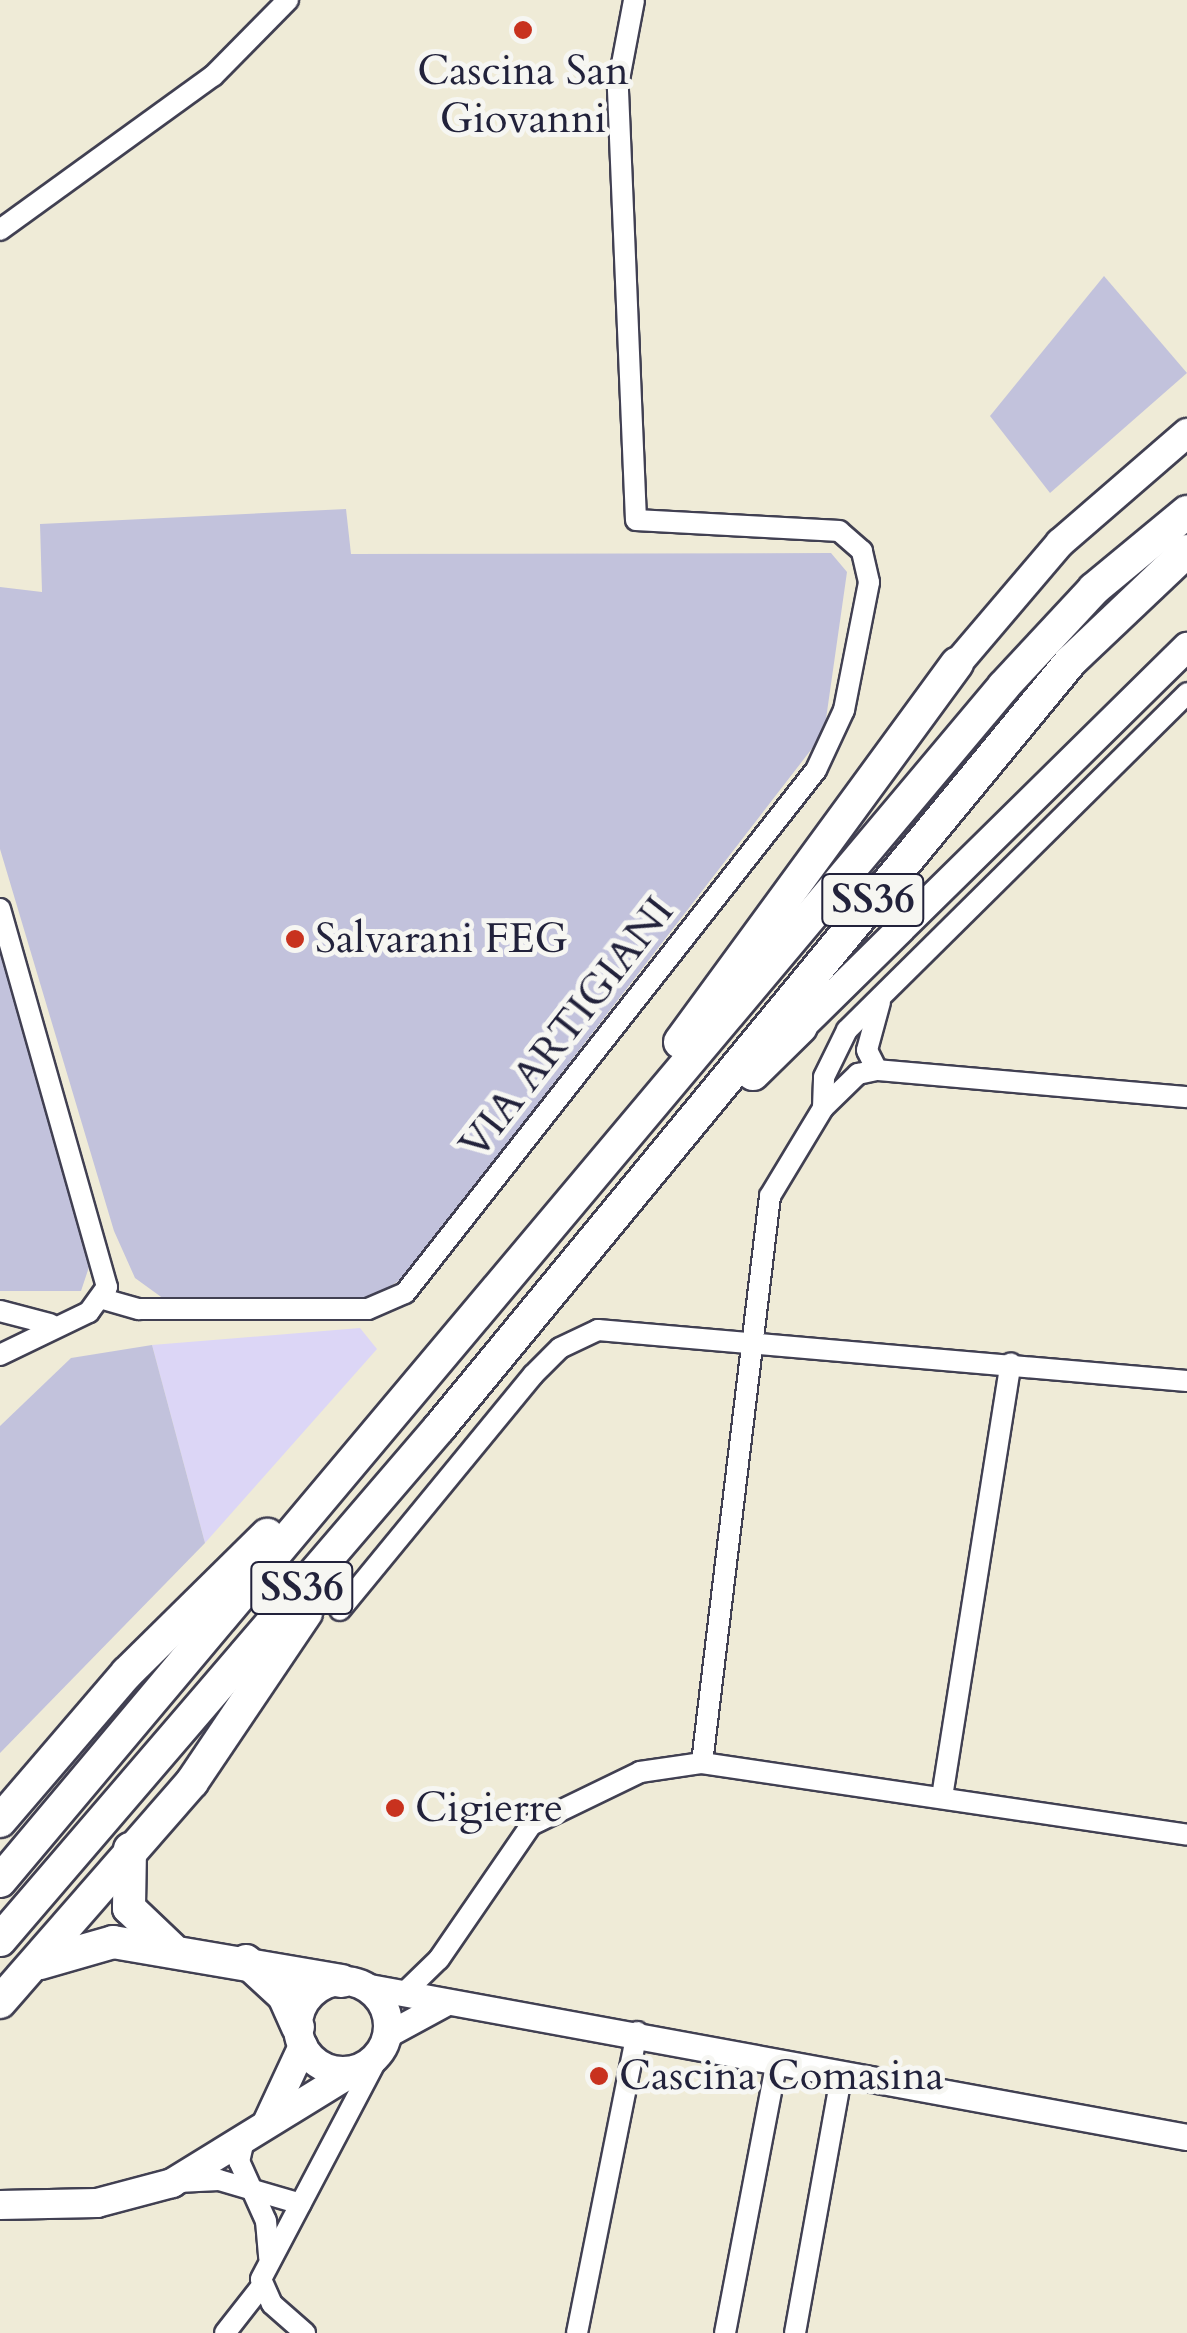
<!DOCTYPE html>
<html>
<head>
<meta charset="utf-8">
<style>
  body { margin:0 }
  #map { position:relative; width:1187px; height:2333px; overflow:hidden; background:#efebd7; font-family:Cardo,serif }
  div>[style] { position:absolute }
  .built>* { inset:0; background:#dcd6f6 }
  .industrial>* { inset:0; background:#c2c2dc }
  .roads { filter:drop-shadow(2px 0 #414052) drop-shadow(-2px 0 #414052) drop-shadow(0 2px #414052) drop-shadow(0 -2px #414052) }
  .minor>* { height:20px; margin:-10px; padding:0 10px; transform-origin:10px; border-radius:10px; background:#fff }
  .tertiary>* { height:25px; margin:-12.5px; padding:0 12.5px; transform-origin:12.5px; border-radius:12.5px; background:#fff }
  .secondary>* { height:28px; margin:-14px; padding:0 14px; transform-origin:14px; border-radius:14px; background:#fff }
  .secondary>.ring { margin:-14px; padding:0; box-sizing:content-box; background:none; border:28px solid #fff; border-radius:50% }
  .trunk>* { height:32px; margin:-16px; padding:0 16px; transform-origin:16px; border-radius:16px; background:#fff }
  .dots>* { width:28px; height:28px; translate:-50% -50%; box-sizing:border-box; border:5px solid #f6f6f2; border-radius:50% }
  span { translate:-50% -50%; white-space:nowrap; text-align:center; line-height:1.15; -webkit-text-stroke:10px #f6f6f2; paint-order:stroke }
  .shield-label span { padding:2px 8px; background:#f6f6f2; border:2px solid; border-radius:8px; -webkit-text-stroke-width:0 }
  .shield-label { font-size:40px; color:#22223b; font-weight:700 }
  .poi-label { font-size:42px; color:#22223b }
  .left { translate:0 -50%; text-align:left }
  .street-label { font-size:42px; color:#22223b }
</style>
</head>
<body>
<div id="map">
  <div class="built">
    <i style="clip-path:polygon(360px 1328px,377px 1349px,205px 1543px,152px 1345px)"></i>
  </div>
  <div class="industrial">
    <i style="clip-path:polygon(1104px 276px,1187px 373px,1050px 493px,990px 416px)"></i>
    <i style="clip-path:polygon(346px 509px,351px 554px,831px 553px,847px 572px,824px 733px,404px 1277px,369px 1301px,175px 1307px,135px 1278px,114px 1231px,0 849px,0 587px,42px 592px,40px 524px)"></i>
    <i style="clip-path:polygon(0 940px,90px 1264px,81px 1291px,0 1291px)"></i>
    <i style="clip-path:polygon(152px 1345px,205px 1543px,0 1753px,0 1426px,71px 1358px)"></i>
  </div>
  <div class="roads">
    <div class="minor">
      <i style="left:0;top:230px;width:263px;rotate:-35.9deg"></i>
      <i style="left:213px;top:76px;width:107px;rotate:-45.4deg"></i>
      <i style="left:0;top:909px;width:393px;rotate:74.2deg"></i>
      <i style="left:107px;top:1287px;width:31px;rotate:126deg"></i>
      <i style="left:89px;top:1312px;width:99px;rotate:154.2deg"></i>
      <i style="left:877px;top:1070px;width:22px;rotate:-117deg"></i>
      <i style="left:867px;top:1050px;width:50px;rotate:-74.8deg"></i>
      <i style="left:823px;top:1108px;width:31px;rotate:-88deg"></i>
      <i style="left:824px;top:1077px;width:52px;rotate:-63.9deg"></i>
      <i style="left:847px;top:1030px;width:479px;rotate:-44.7deg"></i>
      <i style="left:103px;top:1299px;width:37px;rotate:16deg"></i>
      <i style="left:139px;top:1309px;width:229px"></i>
      <i style="left:368px;top:1309px;width:40px;rotate:-23.4deg"></i>
      <i style="left:405px;top:1293px;width:665px;rotate:-51.84deg"></i>
      <i style="left:816px;top:770px;width:66px;rotate:-65deg"></i>
      <i style="left:844px;top:710px;width:130px;rotate:-78.9deg"></i>
      <i style="left:869px;top:582px;width:32px;rotate:-103deg"></i>
      <i style="left:862px;top:551px;width:30px;rotate:-139deg"></i>
      <i style="left:839px;top:531px;width:203px;rotate:-176.9deg"></i>
      <i style="left:636px;top:520px;width:435px;rotate:-92.4deg"></i>
      <i style="left:618px;top:85px;width:86px;rotate:-79.3deg"></i>
      <i style="left:0;top:1311px;width:52px;rotate:14.6deg"></i>
      <i style="left:340px;top:1610px;width:304px;rotate:-50.6deg"></i>
      <i style="left:533px;top:1375px;width:38px;rotate:-45deg"></i>
      <i style="left:560px;top:1348px;width:42px;rotate:-25.3deg"></i>
      <i style="left:598px;top:1330px;width:591px;rotate:4.95deg"></i>
      <i style="left:702px;top:1763px;width:571px;rotate:-83.16deg"></i>
      <i style="left:770px;top:1196px;width:103px;rotate:-58.9deg"></i>
      <i style="left:823px;top:1108px;width:49px;rotate:-44.2deg"></i>
      <i style="left:858px;top:1074px;width:19px;rotate:-12deg"></i>
      <i style="left:877px;top:1070px;width:311px;rotate:5deg"></i>
      <i style="left:942px;top:1797px;width:439px;rotate:-81deg"></i>
      <i style="left:403px;top:1994px;width:50px;rotate:-44.2deg"></i>
      <i style="left:439px;top:1959px;width:163px;rotate:-55.5deg"></i>
      <i style="left:531px;top:1825px;width:121px;rotate:-25.9deg"></i>
      <i style="left:640px;top:1772px;width:63px;rotate:-8.3deg"></i>
      <i style="left:702px;top:1763px;width:490px;rotate:8.4deg"></i>
      <i style="left:244px;top:2140px;width:22px;rotate:103deg"></i>
      <i style="left:239px;top:2161px;width:66px;rotate:65.8deg"></i>
      <i style="left:266px;top:2221px;width:37px;rotate:85deg"></i>
      <i style="left:178px;top:2182px;width:41px;rotate:-2.8deg"></i>
      <i style="left:219px;top:2180px;width:85px;rotate:16.3deg"></i>
      <i style="left:225px;top:2333px;width:58px;rotate:-52deg"></i>
      <i style="left:305px;top:2333px;width:44px;rotate:-138.7deg"></i>
      <i style="left:272px;top:2304px;width:27px;rotate:-114deg"></i>
      <i style="left:261px;top:2279px;width:253px;rotate:-62.2deg"></i>
      <i style="left:577px;top:2333px;width:307px;rotate:-78.7deg"></i>
      <i style="left:725px;top:2333px;width:277px;rotate:-79.2deg"></i>
      <i style="left:795px;top:2333px;width:264px;rotate:-79.8deg"></i>
    </div>
    <div class="tertiary">
      <i style="left:364px;top:1986px;width:837px;rotate:10.4deg"></i>
      <i style="left:388px;top:2034px;width:65px;rotate:-28.5deg"></i>
    </div>
    <div class="secondary">
      <i style="left:957px;top:664px;width:159px;rotate:-49.6deg"></i>
      <i style="left:1060px;top:543px;width:168px;rotate:-40.9deg"></i>
      <i style="left:801px;top:1027px;width:542px;rotate:-44.55deg"></i>
      <i class="ring" style="left:298px;top:1981px;width:62px;height:62px"></i>
      <i style="left:268px;top:2121px;width:83px;rotate:-65deg"></i>
      <i style="left:0;top:2205px;width:97px;rotate:-1.2deg"></i>
      <i style="left:97px;top:2203px;width:78px;rotate:-14.9deg"></i>
      <i style="left:172px;top:2183px;width:214px;rotate:-31.6deg"></i>
    </div>
    <div class="trunk">
      <i style="left:680px;top:1042px;width:469px;rotate:-53.8deg"></i>
      <i style="left:753px;top:1074px;width:67px;rotate:-44.4deg"></i>
      <i style="left:0;top:1821px;width:195px;rotate:-49.4deg"></i>
      <i style="left:127px;top:1673px;width:197px;rotate:-44.6deg"></i>
      <i style="left:130px;top:1849px;width:59px;rotate:91deg"></i>
      <i style="left:129px;top:1908px;width:58px;rotate:43.6deg"></i>
      <i style="left:0;top:1881px;width:1561px;rotate:-49.96deg"></i>
      <i style="left:1004px;top:686px;width:132px;rotate:-47.1deg"></i>
      <i style="left:1094px;top:589px;width:121px;rotate:-39.6deg"></i>
      <i style="left:0;top:1940px;width:676px;rotate:-49.38deg"></i>
      <i style="left:440px;top:1427px;width:992px;rotate:-50.52deg"></i>
      <i style="left:1071px;top:661px;width:160px;rotate:-43.5deg"></i>
      <i style="left:246px;top:1961px;width:52px;rotate:42.6deg"></i>
      <i style="left:284px;top:1996px;width:34px;rotate:66deg"></i>
      <i style="left:40px;top:1963px;width:76px;rotate:-16deg"></i>
      <i style="left:113px;top:1942px;width:232px;rotate:9.7deg"></i>
      <i style="left:0;top:2002px;width:292px;rotate:-48.9deg"></i>
      <i style="left:192px;top:1782px;width:204px;rotate:-56deg"></i>
    </div>
  </div>
  <div class="dots">
    <i style="left:523px;top:30px;background:#c8321e"></i>
    <i style="left:295px;top:939px;background:#c8321e"></i>
    <i style="left:395px;top:1808px;background:#c8321e"></i>
    <i style="left:599px;top:2076px;background:#c8321e"></i>
  </div>
  <div class="shield-label">
    <span style="left:873px;top:900px">SS36</span>
    <span style="left:302px;top:1588px">SS36</span>
  </div>
  <div class="poi-label">
    <span style="left:523px;top:95px">Cascina San<br>Giovanni</span>
    <span class="left" style="left:315px;top:939px">Salvarani FEG</span>
    <span class="left" style="left:415px;top:1808px">Cigierre</span>
    <span class="left" style="left:619px;top:2076px">Cascina Comasina</span>
  </div>
  <div class="street-label">
    <span style="left:567px;top:1028px;rotate:-52deg">VIA ARTIGIANI</span>
  </div>
</div>
</body>
</html>
